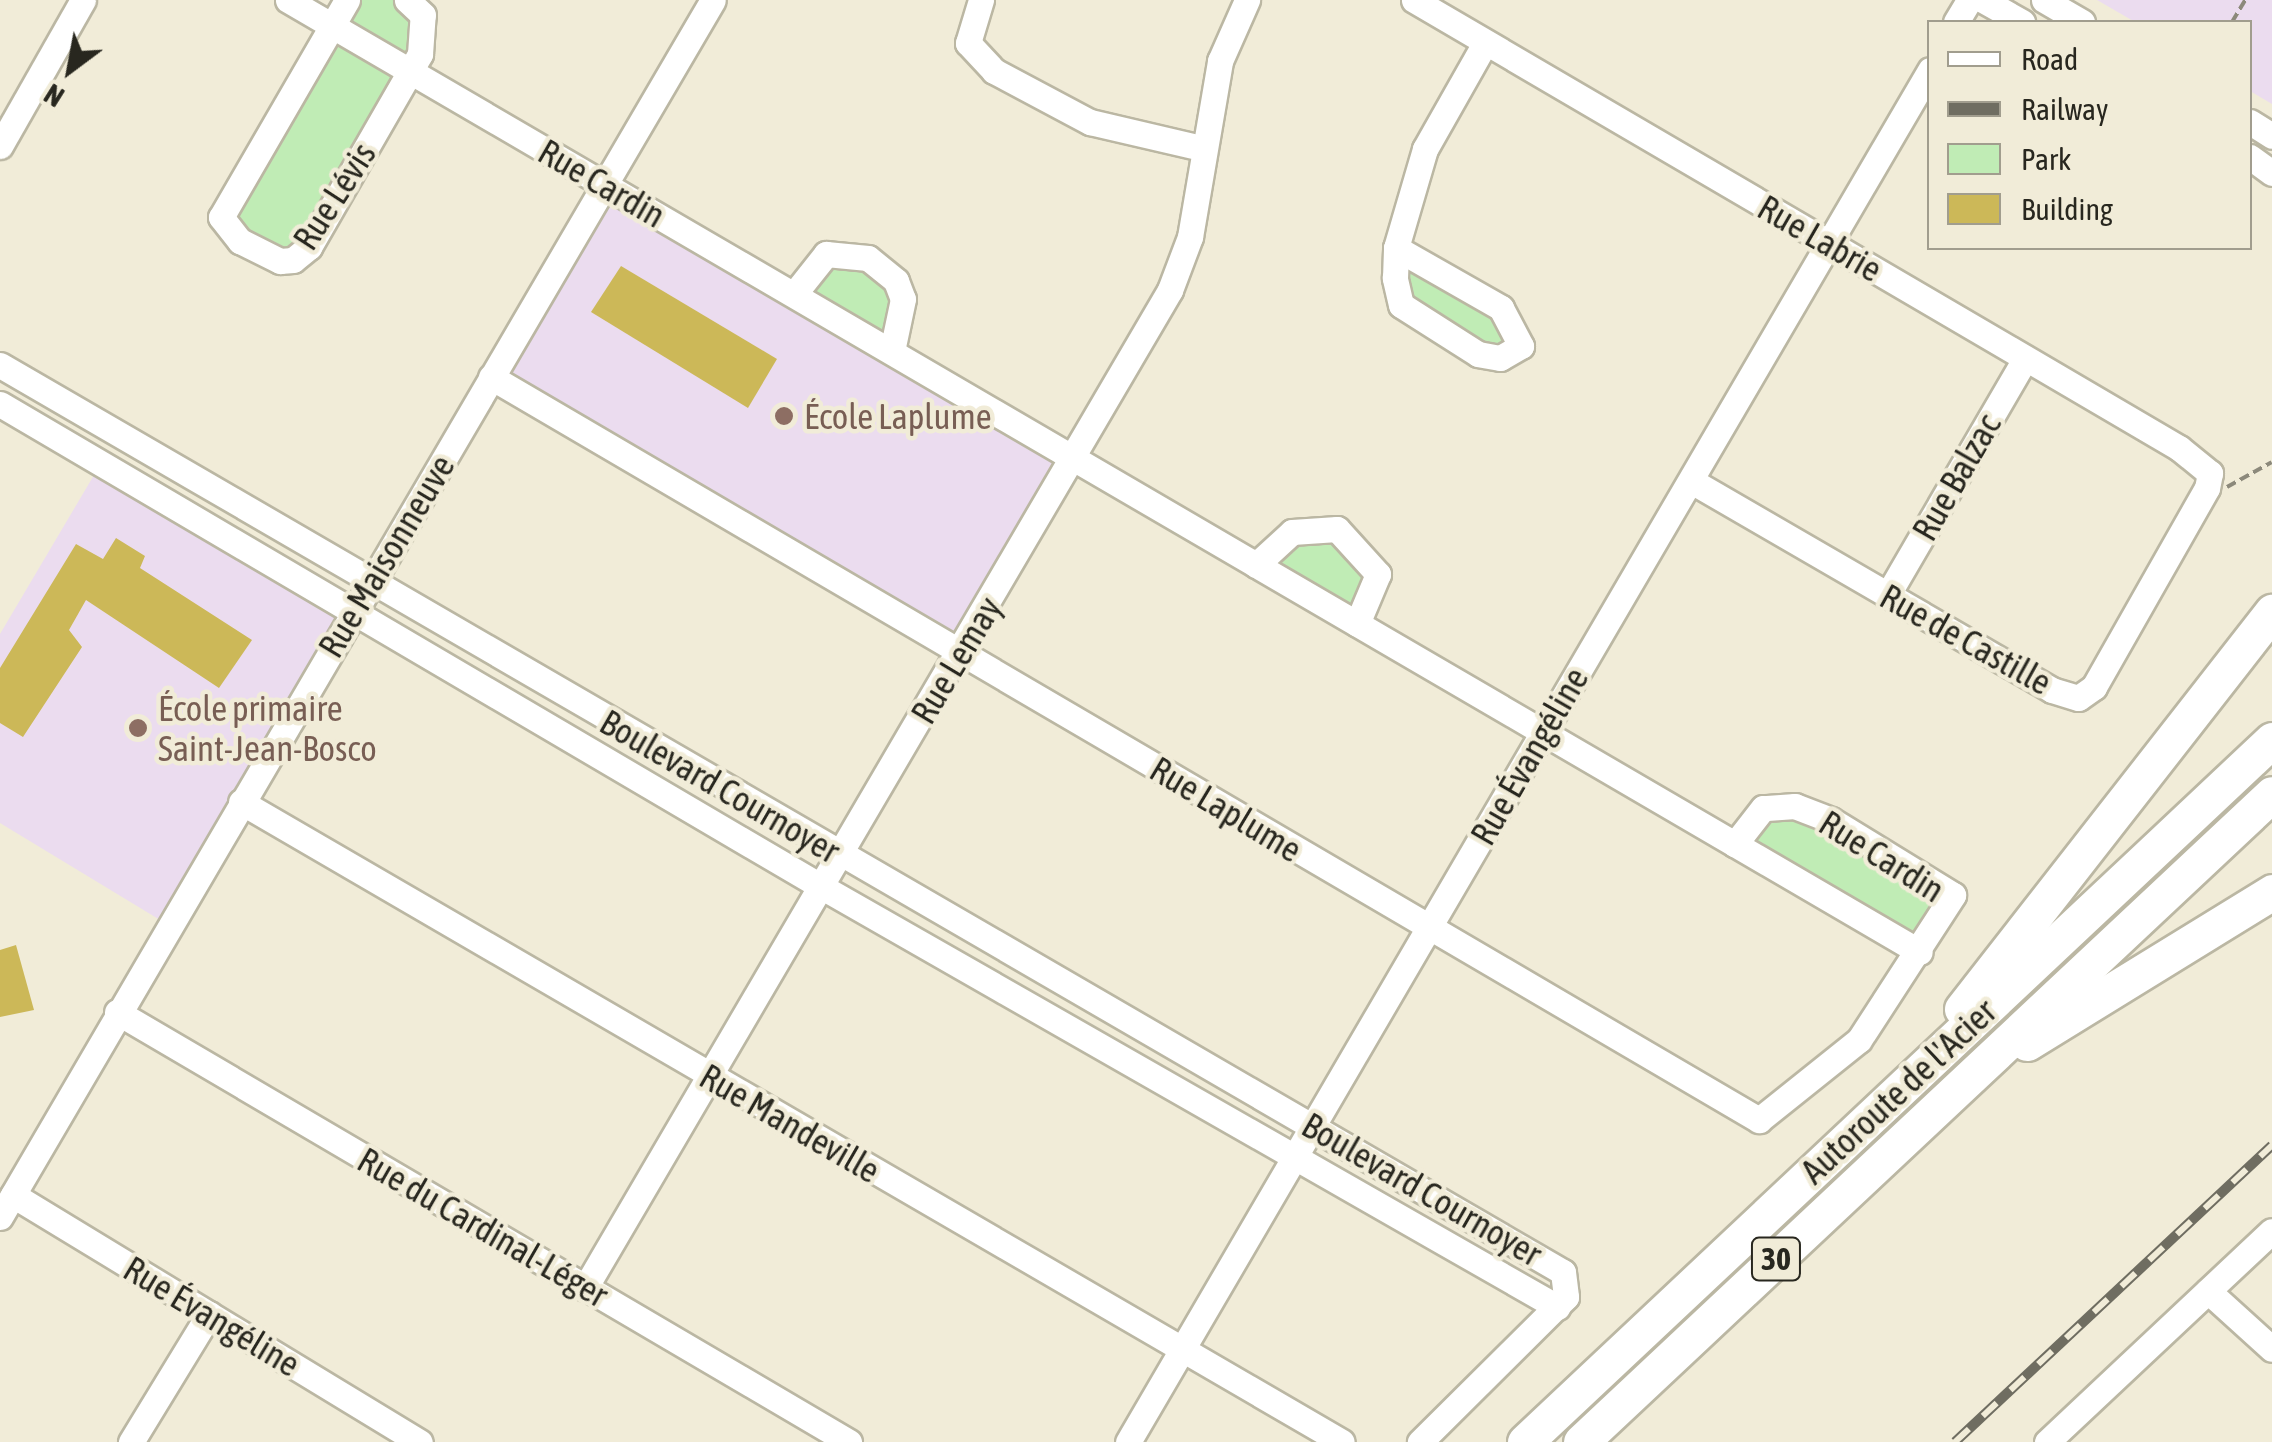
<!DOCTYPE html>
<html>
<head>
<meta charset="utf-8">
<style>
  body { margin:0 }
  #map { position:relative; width:2272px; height:1442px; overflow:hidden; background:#f1ecd8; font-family:"Asap Condensed",sans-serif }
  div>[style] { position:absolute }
  .education>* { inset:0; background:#ebdcef }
  .green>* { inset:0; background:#c0ecb5 }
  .building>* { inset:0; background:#ccb858 }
  .path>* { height:4px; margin-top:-2px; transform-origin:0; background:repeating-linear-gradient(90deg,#8c897b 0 10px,transparent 0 15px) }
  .roads { filter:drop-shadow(2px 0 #bbb7a3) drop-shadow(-2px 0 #bbb7a3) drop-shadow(0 2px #bbb7a3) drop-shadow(0 -2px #bbb7a3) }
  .minor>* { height:25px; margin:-12.5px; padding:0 12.5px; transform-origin:12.5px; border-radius:12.5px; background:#fff }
  .highway>* { height:35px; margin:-17.5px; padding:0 17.5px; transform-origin:17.5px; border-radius:17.5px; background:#fff }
  .rail>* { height:10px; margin-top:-5px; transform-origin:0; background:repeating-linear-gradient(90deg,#f1ecd8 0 19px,#6f6d61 0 38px); box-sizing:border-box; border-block:2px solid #6f6d61 }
  .dots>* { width:28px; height:28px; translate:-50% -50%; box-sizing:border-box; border:5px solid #f1ecd8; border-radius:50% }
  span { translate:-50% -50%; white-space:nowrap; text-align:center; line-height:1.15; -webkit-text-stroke:9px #f1ecd8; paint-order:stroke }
  .shield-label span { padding:2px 8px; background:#f1ecd8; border:2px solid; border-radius:8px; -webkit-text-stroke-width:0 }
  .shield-label { font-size:32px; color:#28271f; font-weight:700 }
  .street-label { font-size:35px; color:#28271f }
  .education-label { font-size:35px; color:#785e54 }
  .left { translate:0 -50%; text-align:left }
  .legend { position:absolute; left:1927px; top:20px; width:325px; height:230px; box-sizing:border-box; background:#f1ecd8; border:2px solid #a19d8e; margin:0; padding:12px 18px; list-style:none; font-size:30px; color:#28271f }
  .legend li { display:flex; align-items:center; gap:20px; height:50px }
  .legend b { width:50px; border:2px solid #a19d8e }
  .north { position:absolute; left:20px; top:20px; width:100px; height:100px; -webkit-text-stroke:8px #f1ecd8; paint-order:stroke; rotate:212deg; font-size:28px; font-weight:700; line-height:40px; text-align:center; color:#28271f }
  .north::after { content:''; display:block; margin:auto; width:35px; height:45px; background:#28271f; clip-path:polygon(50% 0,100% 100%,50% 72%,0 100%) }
</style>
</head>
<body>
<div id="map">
  <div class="education">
    <i style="clip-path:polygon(2097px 0,2272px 0,2272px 104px,2250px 91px,2250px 22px,2135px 22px)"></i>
    <i style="clip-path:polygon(607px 187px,1068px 458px,959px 645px,498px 375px)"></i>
    <i style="clip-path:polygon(97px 470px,342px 613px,165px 923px,0 823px,0 634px)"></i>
  </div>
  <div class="green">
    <i style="clip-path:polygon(347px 0,406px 0,420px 15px,411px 71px,298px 241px,281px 255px,224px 222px)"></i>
    <i style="clip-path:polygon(1399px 253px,1500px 310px,1518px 336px,1490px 356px,1403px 304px)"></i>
    <i style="clip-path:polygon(827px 256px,895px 282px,894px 346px,800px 291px)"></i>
    <i style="clip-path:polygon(1307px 528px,1369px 560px,1357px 616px,1261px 557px)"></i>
    <i style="clip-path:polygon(1775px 805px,1949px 891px,1919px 951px,1737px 843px)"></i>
  </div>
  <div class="building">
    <i style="clip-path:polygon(621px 266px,777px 359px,748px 408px,591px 312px)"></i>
    <i style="clip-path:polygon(116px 538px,145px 556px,140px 568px,252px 640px,219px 688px,86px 600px,69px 630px,82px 647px,23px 737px,0 723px,0 668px,76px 544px,103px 559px)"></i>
    <i style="clip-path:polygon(16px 945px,34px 1010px,0 1017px,0 950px)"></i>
  </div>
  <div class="path">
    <i style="left:2232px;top:22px;width:26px;rotate:-59deg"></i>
    <i style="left:2227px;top:487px;width:51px;rotate:-29.1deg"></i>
  </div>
  <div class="roads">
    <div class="minor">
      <i style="left:288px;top:0;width:1889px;rotate:30.26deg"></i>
      <i style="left:347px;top:0;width:251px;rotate:120.1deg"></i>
      <i style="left:221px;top:217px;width:31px;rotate:52deg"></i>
      <i style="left:240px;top:241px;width:45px;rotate:26.6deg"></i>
      <i style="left:280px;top:261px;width:13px;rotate:-4deg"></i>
      <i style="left:293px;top:260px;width:21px;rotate:-39deg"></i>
      <i style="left:309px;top:247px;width:223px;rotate:-60.1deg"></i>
      <i style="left:420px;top:54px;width:39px;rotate:-86deg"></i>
      <i style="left:423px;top:15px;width:22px;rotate:-137deg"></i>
      <i style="left:981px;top:0;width:45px;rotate:106.8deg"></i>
      <i style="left:968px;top:43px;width:38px;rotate:47deg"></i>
      <i style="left:994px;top:71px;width:109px;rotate:28deg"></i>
      <i style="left:1090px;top:122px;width:115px;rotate:13.1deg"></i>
      <i style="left:1414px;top:0;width:887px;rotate:30.35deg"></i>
      <i style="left:2179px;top:448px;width:40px;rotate:39deg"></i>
      <i style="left:2210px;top:473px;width:15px;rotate:101deg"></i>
      <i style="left:2207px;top:488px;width:229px;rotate:119.6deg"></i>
      <i style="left:2094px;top:687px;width:19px;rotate:145deg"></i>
      <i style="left:2078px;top:698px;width:27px;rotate:-163deg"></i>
      <i style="left:2052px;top:690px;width:417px;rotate:-149.9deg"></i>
      <i style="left:1983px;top:0;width:45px;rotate:29.4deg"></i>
      <i style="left:2044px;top:0;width:44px;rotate:30.1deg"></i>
      <i style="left:1956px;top:22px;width:26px;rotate:-59deg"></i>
      <i style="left:2250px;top:122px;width:26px;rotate:32deg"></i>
      <i style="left:0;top:146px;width:168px;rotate:-60.4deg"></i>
      <i style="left:2250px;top:157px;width:27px;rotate:36deg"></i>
      <i style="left:1396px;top:248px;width:121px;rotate:29.7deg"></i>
      <i style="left:1501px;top:308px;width:43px;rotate:62.2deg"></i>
      <i style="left:1521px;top:346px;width:24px;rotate:150deg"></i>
      <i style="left:1500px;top:358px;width:22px;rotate:-170deg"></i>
      <i style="left:1478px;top:354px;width:91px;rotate:-147.5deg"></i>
      <i style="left:1401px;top:305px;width:28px;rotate:-103deg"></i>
      <i style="left:1395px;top:278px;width:30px;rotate:-88deg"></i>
      <i style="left:1396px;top:248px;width:103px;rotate:-73.7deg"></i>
      <i style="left:1425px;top:149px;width:122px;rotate:-60.5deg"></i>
      <i style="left:795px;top:293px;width:50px;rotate:-51.5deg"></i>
      <i style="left:826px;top:254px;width:42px;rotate:5.4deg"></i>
      <i style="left:868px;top:258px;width:36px;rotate:39deg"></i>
      <i style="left:896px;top:281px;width:19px;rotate:69deg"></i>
      <i style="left:903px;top:299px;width:53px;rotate:101.9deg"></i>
      <i style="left:0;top:365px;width:1807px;rotate:30.13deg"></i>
      <i style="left:1563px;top:1272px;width:25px;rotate:83deg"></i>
      <i style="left:1566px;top:1297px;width:206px;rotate:135.2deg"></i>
      <i style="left:491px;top:377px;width:1470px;rotate:30.37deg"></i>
      <i style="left:1759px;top:1120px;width:128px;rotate:-38.7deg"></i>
      <i style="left:1859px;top:1040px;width:173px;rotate:-57deg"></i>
      <i style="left:1953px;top:895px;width:143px;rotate:-148.4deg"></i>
      <i style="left:1831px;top:820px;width:39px;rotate:-159deg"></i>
      <i style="left:1795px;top:806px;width:32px;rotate:176deg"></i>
      <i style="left:1763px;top:808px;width:46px;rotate:127.9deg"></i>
      <i style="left:0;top:404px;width:953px;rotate:30.44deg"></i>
      <i style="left:822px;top:887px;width:847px;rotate:29.74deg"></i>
      <i style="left:1256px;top:565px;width:49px;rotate:-42.5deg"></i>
      <i style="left:1292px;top:532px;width:45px;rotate:-3.8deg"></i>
      <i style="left:1337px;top:529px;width:61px;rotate:47.7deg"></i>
      <i style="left:1378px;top:574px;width:54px;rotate:112.8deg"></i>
      <i style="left:1887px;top:596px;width:274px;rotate:-59.8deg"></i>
      <i style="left:241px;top:802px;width:1273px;rotate:30.17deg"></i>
      <i style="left:117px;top:1012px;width:849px;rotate:30.43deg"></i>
      <i style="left:13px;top:1195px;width:476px;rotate:31.3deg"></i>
      <i style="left:0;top:1217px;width:1410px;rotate:-59.64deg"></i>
      <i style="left:585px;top:1288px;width:1157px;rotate:-59.62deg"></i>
      <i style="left:1170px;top:290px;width:57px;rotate:-69.3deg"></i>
      <i style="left:1190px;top:237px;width:179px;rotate:-80.3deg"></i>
      <i style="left:1220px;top:61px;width:67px;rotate:-66.1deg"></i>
      <i style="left:2208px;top:1291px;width:86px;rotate:42.2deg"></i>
      <i style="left:131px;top:1442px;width:150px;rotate:-58.6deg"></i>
      <i style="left:1128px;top:1442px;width:1589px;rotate:-59.69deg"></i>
      <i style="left:2047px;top:1442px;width:308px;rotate:-43.2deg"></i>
    </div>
    <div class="highway">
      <i style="left:1962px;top:1009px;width:504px;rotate:-52.02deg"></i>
      <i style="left:2027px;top:1043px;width:288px;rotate:-31.6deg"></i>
      <i style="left:1525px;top:1442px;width:1025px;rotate:-43.22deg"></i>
      <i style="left:1581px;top:1442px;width:947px;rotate:-43.16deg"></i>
    </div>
  </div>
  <div class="rail">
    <i style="left:1955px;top:1442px;width:434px;rotate:-43.1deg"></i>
  </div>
  <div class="dots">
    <i style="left:784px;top:416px;background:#8d6e63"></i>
    <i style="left:138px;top:728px;background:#8d6e63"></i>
  </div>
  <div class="shield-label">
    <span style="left:1776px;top:1259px">30</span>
  </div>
  <div class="street-label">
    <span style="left:602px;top:183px;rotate:30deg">Rue Cardin</span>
    <span style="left:334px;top:196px;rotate:-57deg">Rue Lévis</span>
    <span style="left:1820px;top:238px;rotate:30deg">Rue Labrie</span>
    <span style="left:1956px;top:477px;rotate:-60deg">Rue Balzac</span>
    <span style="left:386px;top:556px;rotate:-59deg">Rue Maisonneuve</span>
    <span style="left:1966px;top:639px;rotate:29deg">Rue de Castille</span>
    <span style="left:956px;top:660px;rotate:-59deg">Rue Lemay</span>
    <span style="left:1529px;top:756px;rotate:-60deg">Rue Évangéline</span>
    <span style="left:720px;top:786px;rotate:30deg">Boulevard Cournoyer</span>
    <span style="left:1226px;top:809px;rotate:31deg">Rue Laplume</span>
    <span style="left:1882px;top:856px;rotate:32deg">Rue Cardin</span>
    <span style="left:1898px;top:1091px;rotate:-43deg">Autoroute de l'Acier</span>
    <span style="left:790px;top:1123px;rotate:30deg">Rue Mandeville</span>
    <span style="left:1422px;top:1189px;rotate:30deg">Boulevard Cournoyer</span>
    <span style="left:483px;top:1227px;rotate:30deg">Rue du Cardinal-Léger</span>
    <span style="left:212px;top:1316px;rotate:31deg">Rue Évangéline</span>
  </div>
  <div class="education-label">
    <span class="left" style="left:804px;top:416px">École Laplume</span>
    <span class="left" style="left:158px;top:728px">École primaire<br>Saint-Jean-Bosco</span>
  </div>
  <ul class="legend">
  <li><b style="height:12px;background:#fff"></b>Road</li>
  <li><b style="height:12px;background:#6f6d61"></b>Railway</li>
  <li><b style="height:28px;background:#c0ecb5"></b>Park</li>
  <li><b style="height:28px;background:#ccb858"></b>Building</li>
  </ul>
  <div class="north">N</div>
</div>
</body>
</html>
